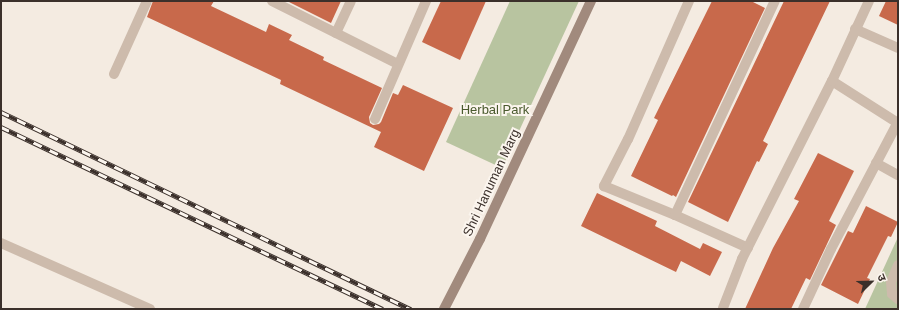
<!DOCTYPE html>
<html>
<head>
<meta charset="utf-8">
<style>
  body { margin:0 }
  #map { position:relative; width:899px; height:310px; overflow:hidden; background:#f4ebe1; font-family:Arial,"Noto Sans Devanagari",sans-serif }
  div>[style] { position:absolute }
  .green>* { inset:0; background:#b8c4a0 }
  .building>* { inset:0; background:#c8694b }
  .street>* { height:10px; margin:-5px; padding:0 5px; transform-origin:5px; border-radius:5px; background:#cdbbac }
  .secondary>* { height:10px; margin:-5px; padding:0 5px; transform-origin:5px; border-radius:5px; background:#a18a7d }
  .rail>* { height:4.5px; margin-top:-2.25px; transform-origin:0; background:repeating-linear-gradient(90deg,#fbf5ee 0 9px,#3b302b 0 18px); box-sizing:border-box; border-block:1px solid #3b302b }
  span { translate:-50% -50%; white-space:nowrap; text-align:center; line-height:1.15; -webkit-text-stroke:4px #fbf5ee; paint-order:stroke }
  .park-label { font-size:13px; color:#4a5a2e }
  .street-label { font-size:13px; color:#3b302b }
  .frame { position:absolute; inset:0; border:2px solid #3b302b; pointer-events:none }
  .north { position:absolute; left:851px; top:262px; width:40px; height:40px; -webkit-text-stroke:3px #fbf5ee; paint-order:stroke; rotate:67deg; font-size:11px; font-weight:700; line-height:16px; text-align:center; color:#3b302b }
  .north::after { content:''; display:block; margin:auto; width:14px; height:18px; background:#3b302b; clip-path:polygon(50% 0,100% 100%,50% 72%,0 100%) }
</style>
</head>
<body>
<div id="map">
  <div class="green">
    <i style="clip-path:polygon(510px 1px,579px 1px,502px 168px,446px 142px)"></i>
    <i style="clip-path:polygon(898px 237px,898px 309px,865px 309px)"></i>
  </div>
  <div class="building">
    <i style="clip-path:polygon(153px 1px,214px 1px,211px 6px,266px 32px,269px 24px,292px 35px,289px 40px,324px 57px,323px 60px,382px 88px,369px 117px,370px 123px,373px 125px,379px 124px,381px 122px,393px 93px,398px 95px,403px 85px,453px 108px,424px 171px,374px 147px,381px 132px,280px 84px,281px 80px,147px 17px)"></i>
    <i style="clip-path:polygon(287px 1px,341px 1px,331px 23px)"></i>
    <i style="clip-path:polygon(441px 1px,486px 1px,460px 60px,422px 42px)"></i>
    <i style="clip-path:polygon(712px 1px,751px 1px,765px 8px,676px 197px,673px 195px,672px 196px,631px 176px,658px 120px,654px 118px)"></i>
    <i style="clip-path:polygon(784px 1px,830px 1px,763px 141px,768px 144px,759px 162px,757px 161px,728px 222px,688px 202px)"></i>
    <i style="clip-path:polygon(886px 1px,898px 1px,898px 25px,879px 16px)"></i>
    <i style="clip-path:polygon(818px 153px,854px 171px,829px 221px,836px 225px,810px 280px,806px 278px,791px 309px,745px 309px,773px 248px,799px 201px,794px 199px)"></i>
    <i style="clip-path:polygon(597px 193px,657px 221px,655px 226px,700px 249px,703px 243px,722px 252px,710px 276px,681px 261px,676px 272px,581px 226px)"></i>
    <i style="clip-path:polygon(866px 206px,898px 222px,891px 237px,888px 236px,867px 278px,870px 279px,858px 304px,821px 285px,848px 231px,853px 233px)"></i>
  </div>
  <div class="street">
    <i style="left:272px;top:1px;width:141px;rotate:26.6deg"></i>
    <i style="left:689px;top:1px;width:151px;rotate:113.8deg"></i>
    <i style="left:628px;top:139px;width:53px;rotate:117.1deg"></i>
    <i style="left:604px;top:186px;width:77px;rotate:22.2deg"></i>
    <i style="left:675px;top:215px;width:80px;rotate:24.3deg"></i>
    <i style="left:855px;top:29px;width:47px;rotate:23.8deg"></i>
    <i style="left:336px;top:33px;width:35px;rotate:-65deg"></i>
    <i style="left:114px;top:74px;width:80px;rotate:-65.7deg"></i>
    <i style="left:832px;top:81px;width:78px;rotate:32.5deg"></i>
    <i style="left:375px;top:119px;width:129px;rotate:-66.6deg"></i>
    <i style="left:876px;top:163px;width:25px;rotate:29deg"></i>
    <i style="left:675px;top:215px;width:236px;rotate:-65deg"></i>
    <i style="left:1px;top:243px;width:163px;rotate:23.9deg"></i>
    <i style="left:898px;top:265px;width:18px;rotate:112deg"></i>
    <i style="left:891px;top:282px;width:12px;rotate:85deg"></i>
    <i style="left:892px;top:294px;width:8px;rotate:40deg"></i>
    <i style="left:723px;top:308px;width:53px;rotate:-68.8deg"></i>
    <i style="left:742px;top:259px;width:199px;rotate:-63.2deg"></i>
    <i style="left:832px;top:81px;width:88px;rotate:-65.2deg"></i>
    <i style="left:803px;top:309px;width:66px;rotate:-65deg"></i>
    <i style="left:831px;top:249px;width:144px;rotate:-62.2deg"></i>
  </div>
  <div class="secondary">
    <i style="left:444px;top:309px;width:79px;rotate:-62.8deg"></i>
    <i style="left:480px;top:239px;width:263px;rotate:-65deg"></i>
  </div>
  <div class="rail">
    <i style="left:1px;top:112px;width:455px;rotate:25.7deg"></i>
    <i style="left:1px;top:127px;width:423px;rotate:25.5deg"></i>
  </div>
  <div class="park-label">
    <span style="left:495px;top:110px">Herbal Park</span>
  </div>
  <div class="street-label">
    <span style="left:492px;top:183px;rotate:-65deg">Shri Hanuman Marg</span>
  </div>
  <div class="frame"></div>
  <div class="north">उ</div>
</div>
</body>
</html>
